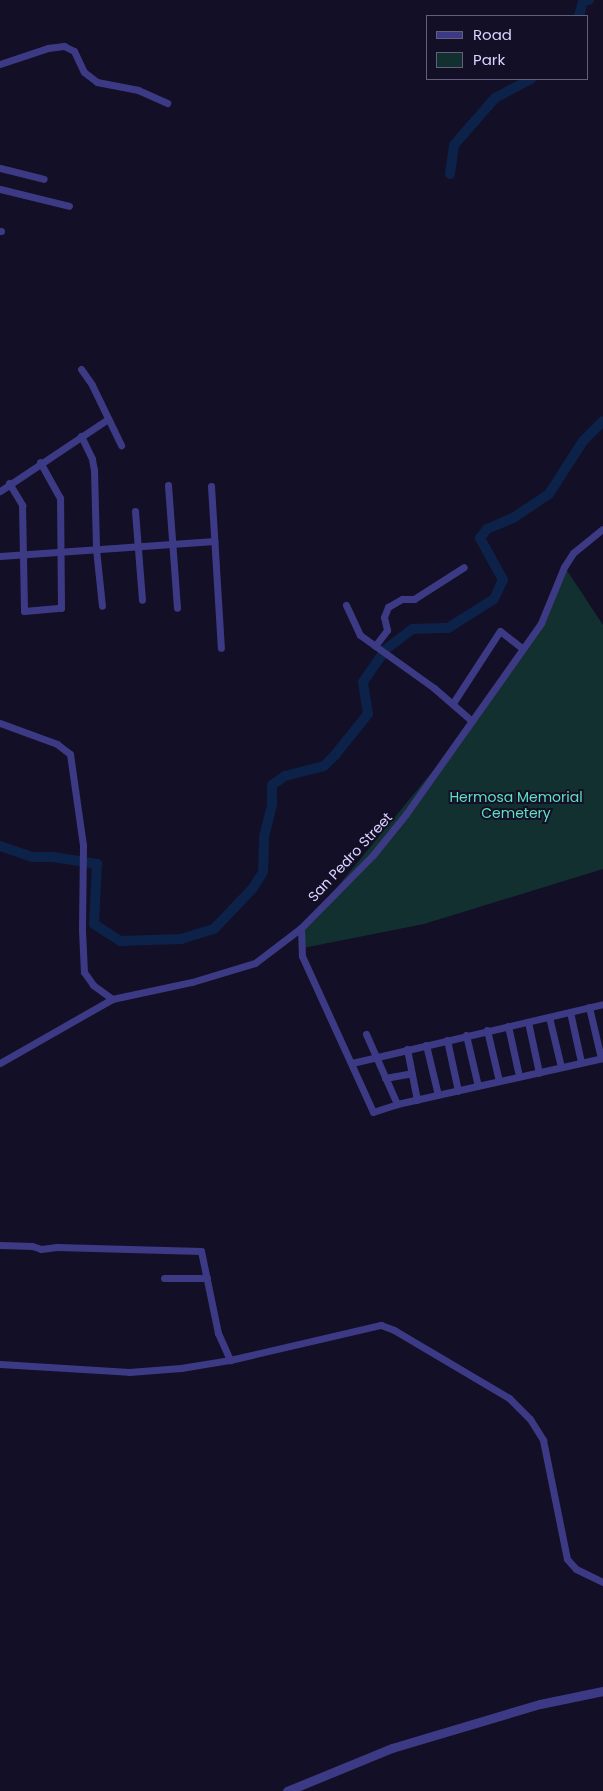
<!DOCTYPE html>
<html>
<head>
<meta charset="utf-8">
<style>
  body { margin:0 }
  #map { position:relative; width:603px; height:1791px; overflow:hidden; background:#130f26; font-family:Poppins,sans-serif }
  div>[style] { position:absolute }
  .green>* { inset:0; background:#12302f }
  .river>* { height:10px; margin:-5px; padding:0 5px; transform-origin:5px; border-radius:5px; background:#0c2248 }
  .minor>* { height:7px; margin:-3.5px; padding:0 3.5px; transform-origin:3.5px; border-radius:3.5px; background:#3d3a85 }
  .tertiary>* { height:9px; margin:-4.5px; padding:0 4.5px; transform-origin:4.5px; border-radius:4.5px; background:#3d3a85 }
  span { translate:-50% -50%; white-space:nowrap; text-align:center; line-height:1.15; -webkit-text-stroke:4px #130f26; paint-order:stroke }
  .park-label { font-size:14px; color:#5fe0c0 }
  .street-label { font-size:14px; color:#d9d4ff }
  .legend { position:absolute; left:426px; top:15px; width:162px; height:65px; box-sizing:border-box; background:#130f26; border:1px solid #625e7d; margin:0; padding:6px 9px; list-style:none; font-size:15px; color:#d9d4ff }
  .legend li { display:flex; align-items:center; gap:10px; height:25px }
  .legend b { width:25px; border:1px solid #625e7d }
</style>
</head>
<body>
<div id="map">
  <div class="green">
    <i style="clip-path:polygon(566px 569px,603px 625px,603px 869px,424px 924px,303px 948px,301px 931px,469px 727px,544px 622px)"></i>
  </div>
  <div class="river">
    <i style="left:579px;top:16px;width:16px;rotate:-75deg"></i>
    <i style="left:583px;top:1px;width:6px;rotate:-9deg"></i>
    <i style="left:450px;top:174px;width:29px;rotate:-82deg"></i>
    <i style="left:454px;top:145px;width:32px;rotate:-49deg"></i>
    <i style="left:475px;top:121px;width:30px;rotate:-49deg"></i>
    <i style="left:495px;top:98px;width:41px;rotate:-27.8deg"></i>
    <i style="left:0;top:846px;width:34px;rotate:19deg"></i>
    <i style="left:32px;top:857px;width:21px"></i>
    <i style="left:53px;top:857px;width:45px;rotate:9deg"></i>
    <i style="left:97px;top:864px;width:60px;rotate:92.9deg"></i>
    <i style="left:94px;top:924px;width:31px;rotate:33deg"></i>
    <i style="left:120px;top:941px;width:61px;rotate:-1.9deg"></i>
    <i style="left:181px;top:939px;width:34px;rotate:-17deg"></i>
    <i style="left:214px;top:929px;width:57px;rotate:-46.4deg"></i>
    <i style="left:253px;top:888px;width:19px;rotate:-58deg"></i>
    <i style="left:263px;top:872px;width:35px;rotate:-88deg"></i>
    <i style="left:264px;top:837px;width:33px;rotate:-76deg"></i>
    <i style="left:272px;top:805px;width:20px;rotate:-90deg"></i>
    <i style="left:272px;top:785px;width:16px;rotate:-35deg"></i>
    <i style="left:285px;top:776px;width:40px;rotate:-14.4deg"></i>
    <i style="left:324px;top:766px;width:16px;rotate:-45deg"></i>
    <i style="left:335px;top:755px;width:53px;rotate:-51.2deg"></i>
    <i style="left:368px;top:714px;width:32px;rotate:-99deg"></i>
    <i style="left:363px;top:682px;width:40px;rotate:-55.1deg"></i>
    <i style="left:386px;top:649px;width:34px;rotate:-37deg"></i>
    <i style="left:413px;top:629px;width:35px;rotate:-2deg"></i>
    <i style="left:448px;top:628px;width:54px;rotate:-32.2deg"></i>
    <i style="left:494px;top:599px;width:21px;rotate:-65deg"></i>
    <i style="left:503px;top:580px;width:48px;rotate:-118.7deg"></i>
    <i style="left:480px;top:538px;width:11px;rotate:-52deg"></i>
    <i style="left:487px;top:529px;width:28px;rotate:-23deg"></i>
    <i style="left:513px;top:518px;width:43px;rotate:-33.7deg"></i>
    <i style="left:549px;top:494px;width:63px;rotate:-57.3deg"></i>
    <i style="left:583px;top:441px;width:28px;rotate:-45deg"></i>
  </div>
  <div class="minor">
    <i style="left:0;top:64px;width:51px;rotate:-18.4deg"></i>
    <i style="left:48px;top:48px;width:16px;rotate:-7deg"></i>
    <i style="left:64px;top:46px;width:11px;rotate:27deg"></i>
    <i style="left:74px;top:51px;width:23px;rotate:65deg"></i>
    <i style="left:84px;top:72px;width:16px;rotate:38deg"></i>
    <i style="left:97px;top:82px;width:42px;rotate:11deg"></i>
    <i style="left:138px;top:90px;width:32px;rotate:24deg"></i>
    <i style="left:0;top:168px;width:45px;rotate:14deg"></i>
    <i style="left:0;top:189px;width:71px;rotate:13.8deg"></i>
    <i style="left:0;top:231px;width:1px"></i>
    <i style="left:81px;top:369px;width:19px;rotate:55deg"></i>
    <i style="left:92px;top:385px;width:67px;rotate:64.2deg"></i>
    <i style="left:81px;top:436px;width:25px;rotate:64deg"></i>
    <i style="left:92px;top:459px;width:11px;rotate:80deg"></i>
    <i style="left:94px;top:470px;width:79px;rotate:88.5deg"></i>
    <i style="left:96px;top:549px;width:57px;rotate:84deg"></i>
    <i style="left:9px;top:483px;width:26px;rotate:59deg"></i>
    <i style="left:22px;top:505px;width:106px;rotate:88.9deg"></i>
    <i style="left:24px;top:611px;width:37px;rotate:-5deg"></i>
    <i style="left:61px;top:608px;width:110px;rotate:-90.5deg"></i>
    <i style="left:60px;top:498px;width:41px;rotate:-119.1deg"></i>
    <i style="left:168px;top:485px;width:123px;rotate:85.8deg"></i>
    <i style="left:211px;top:486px;width:162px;rotate:86.5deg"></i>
    <i style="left:0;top:491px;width:130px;rotate:-33.7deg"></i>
    <i style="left:135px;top:511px;width:89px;rotate:85.5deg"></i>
    <i style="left:0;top:556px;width:215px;rotate:-4deg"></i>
    <i style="left:346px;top:605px;width:33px;rotate:65deg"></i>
    <i style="left:360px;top:635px;width:91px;rotate:35.6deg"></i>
    <i style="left:434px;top:688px;width:50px;rotate:41deg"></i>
    <i style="left:375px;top:646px;width:20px;rotate:-53deg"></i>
    <i style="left:387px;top:630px;width:13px;rotate:-103deg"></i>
    <i style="left:384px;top:617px;width:11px;rotate:-68deg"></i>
    <i style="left:388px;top:607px;width:16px;rotate:-30deg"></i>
    <i style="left:402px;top:599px;width:12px"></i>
    <i style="left:414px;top:599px;width:59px;rotate:-32.6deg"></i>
    <i style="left:453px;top:703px;width:86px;rotate:-56.9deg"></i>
    <i style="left:500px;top:631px;width:29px;rotate:38deg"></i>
    <i style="left:0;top:723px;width:61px;rotate:20.2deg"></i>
    <i style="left:57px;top:744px;width:16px;rotate:38deg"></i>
    <i style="left:70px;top:754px;width:92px;rotate:81.9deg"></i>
    <i style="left:83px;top:845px;width:85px;rotate:90.7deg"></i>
    <i style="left:82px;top:930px;width:42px;rotate:87.3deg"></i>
    <i style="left:84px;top:972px;width:16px;rotate:55deg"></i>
    <i style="left:93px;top:985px;width:24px;rotate:36deg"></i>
    <i style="left:301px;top:928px;width:28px;rotate:88deg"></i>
    <i style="left:302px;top:956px;width:171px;rotate:65.5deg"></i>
    <i style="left:373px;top:1112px;width:25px;rotate:-18deg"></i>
    <i style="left:397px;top:1104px;width:211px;rotate:-12.6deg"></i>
    <i style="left:589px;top:1007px;width:52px;rotate:76.8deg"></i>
    <i style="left:570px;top:1012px;width:51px;rotate:77.6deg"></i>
    <i style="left:549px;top:1017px;width:51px;rotate:76.5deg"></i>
    <i style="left:528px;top:1022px;width:52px;rotate:77.8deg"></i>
    <i style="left:508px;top:1026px;width:51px;rotate:77.6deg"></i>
    <i style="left:487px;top:1030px;width:52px;rotate:76.8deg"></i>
    <i style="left:366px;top:1034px;width:77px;rotate:66.1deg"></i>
    <i style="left:466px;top:1035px;width:52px;rotate:76.8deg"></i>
    <i style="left:447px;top:1040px;width:52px;rotate:77.8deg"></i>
    <i style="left:426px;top:1045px;width:51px;rotate:76.5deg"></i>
    <i style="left:407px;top:1049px;width:52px;rotate:78.9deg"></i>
    <i style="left:0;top:1063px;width:129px;rotate:-29.7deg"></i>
    <i style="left:112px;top:999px;width:82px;rotate:-12deg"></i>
    <i style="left:192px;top:982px;width:66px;rotate:-16.8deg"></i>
    <i style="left:255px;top:963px;width:58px;rotate:-37.3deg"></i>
    <i style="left:301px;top:928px;width:103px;rotate:-45.4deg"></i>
    <i style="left:373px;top:855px;width:53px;rotate:-51.2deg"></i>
    <i style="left:406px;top:814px;width:234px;rotate:-54.7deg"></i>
    <i style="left:541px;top:623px;width:61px;rotate:-67.7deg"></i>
    <i style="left:564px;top:567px;width:17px;rotate:-57deg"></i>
    <i style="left:573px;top:553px;width:38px;rotate:-39deg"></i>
    <i style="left:352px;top:1063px;width:258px;rotate:-13.2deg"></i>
    <i style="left:385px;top:1078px;width:27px;rotate:-10deg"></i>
    <i style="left:0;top:1245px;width:32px;rotate:2deg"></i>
    <i style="left:32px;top:1246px;width:9px;rotate:18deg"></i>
    <i style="left:41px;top:1249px;width:16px;rotate:-7deg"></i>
    <i style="left:57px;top:1247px;width:144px;rotate:1.6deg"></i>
    <i style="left:201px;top:1251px;width:84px;rotate:78.3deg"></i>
    <i style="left:218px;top:1333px;width:30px;rotate:66deg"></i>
    <i style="left:164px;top:1278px;width:43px"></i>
    <i style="left:0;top:1364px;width:129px;rotate:3.5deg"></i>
    <i style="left:129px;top:1372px;width:52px;rotate:-4.4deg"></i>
    <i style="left:181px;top:1368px;width:50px;rotate:-9.3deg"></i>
    <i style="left:230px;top:1360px;width:155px;rotate:-13.1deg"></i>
    <i style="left:381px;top:1325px;width:14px;rotate:21deg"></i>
    <i style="left:394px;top:1330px;width:134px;rotate:30.6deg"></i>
    <i style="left:509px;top:1398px;width:30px;rotate:45deg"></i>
    <i style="left:530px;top:1419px;width:25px;rotate:58deg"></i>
    <i style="left:543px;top:1440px;width:121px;rotate:78.6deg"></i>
    <i style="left:567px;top:1559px;width:13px;rotate:48deg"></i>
    <i style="left:576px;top:1569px;width:30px;rotate:26deg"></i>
  </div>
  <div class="tertiary">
    <i style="left:287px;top:1791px;width:113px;rotate:-22.3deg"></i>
    <i style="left:392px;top:1748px;width:154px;rotate:-16.6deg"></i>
    <i style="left:540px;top:1704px;width:64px;rotate:-11.7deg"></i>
  </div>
  <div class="park-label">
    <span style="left:516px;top:805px">Hermosa Memorial<br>Cemetery</span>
  </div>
  <div class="street-label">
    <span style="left:350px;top:857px;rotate:-47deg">San Pedro Street</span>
  </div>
  <ul class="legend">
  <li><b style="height:6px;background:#3d3a85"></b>Road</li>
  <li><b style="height:14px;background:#12302f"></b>Park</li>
  </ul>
</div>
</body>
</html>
